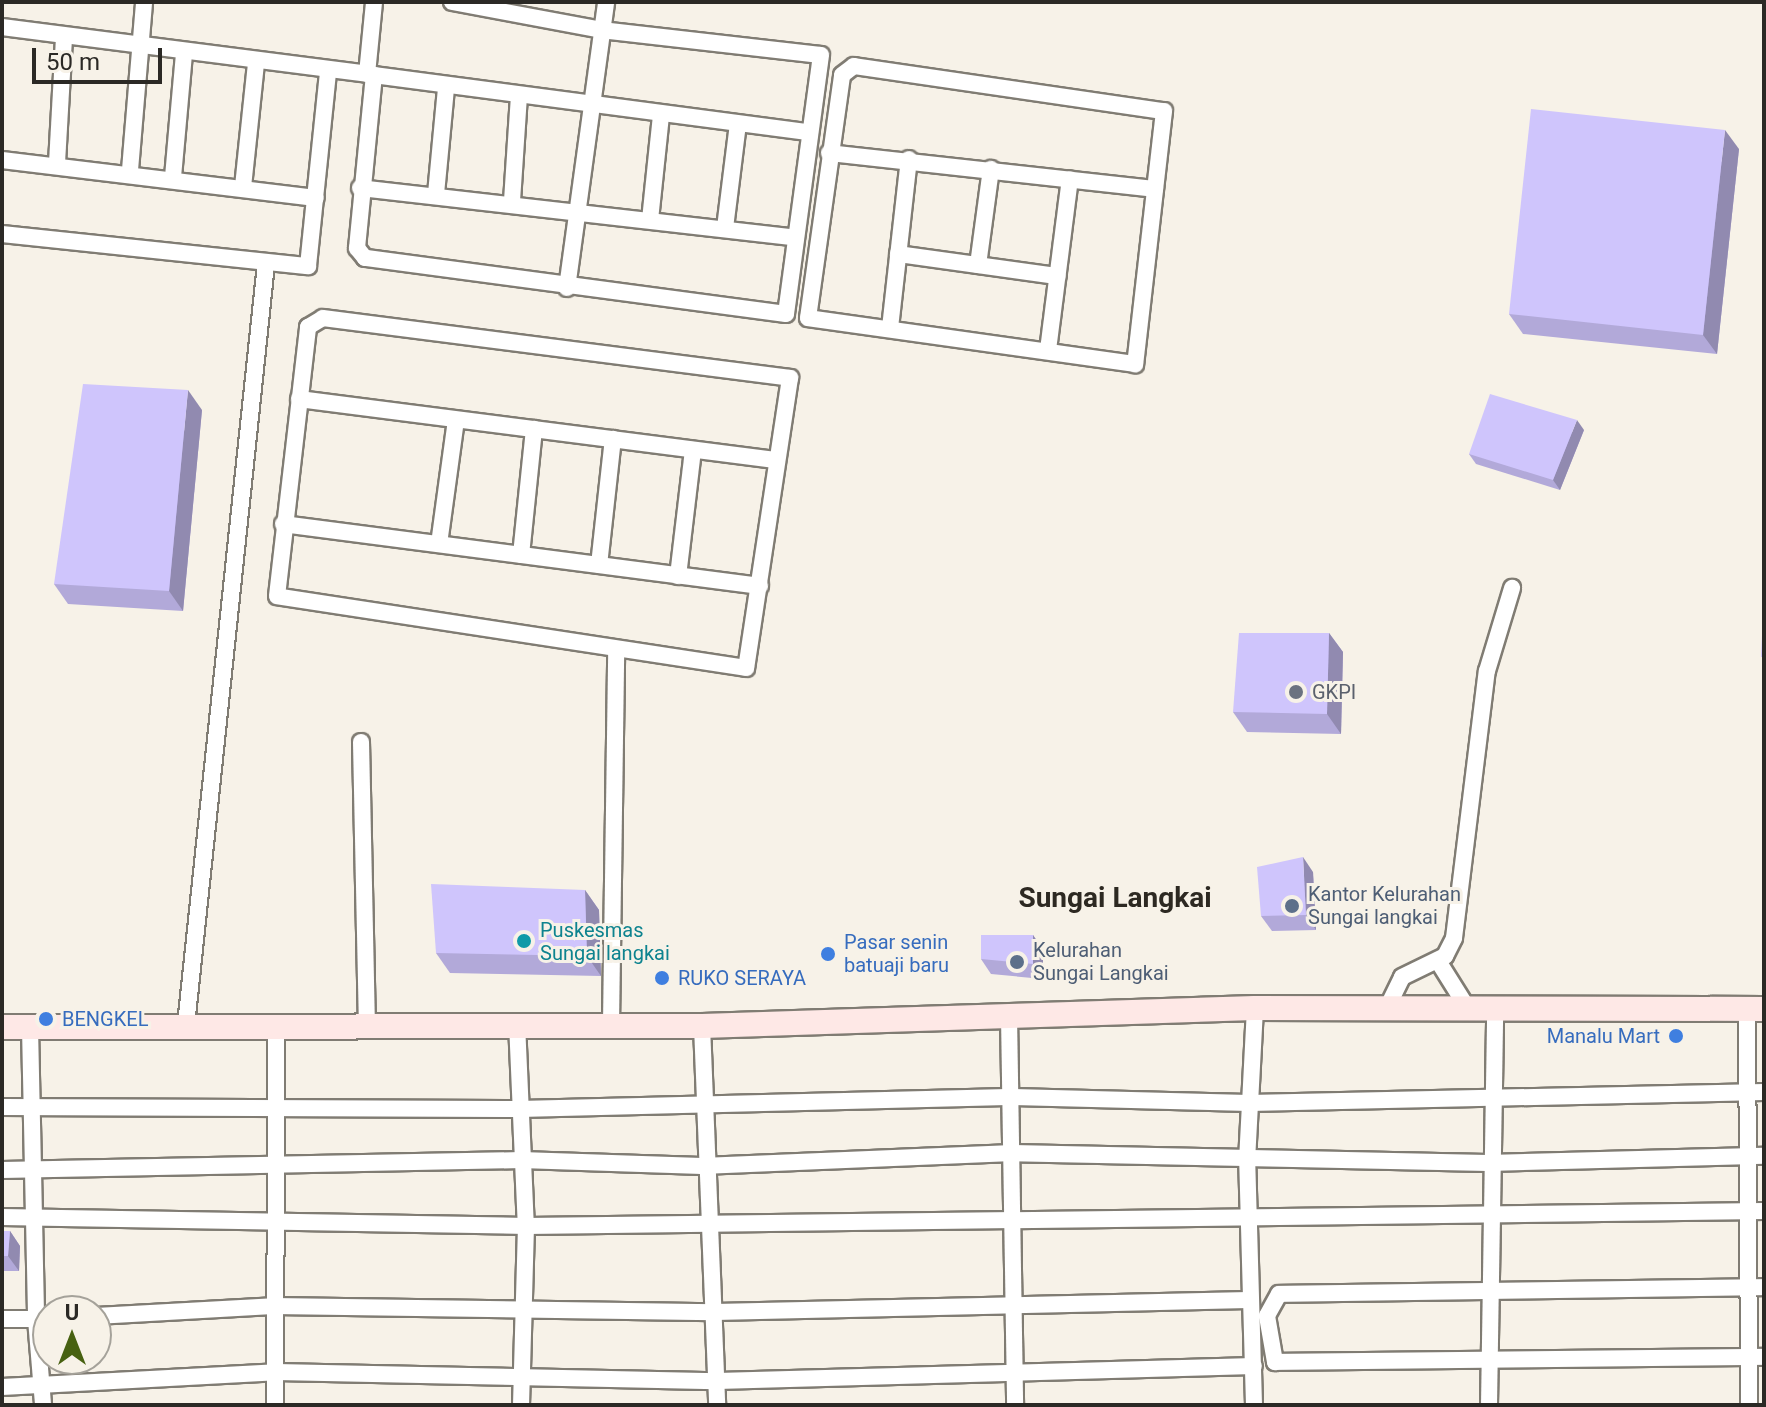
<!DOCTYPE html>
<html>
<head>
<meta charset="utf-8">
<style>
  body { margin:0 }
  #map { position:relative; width:1766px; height:1407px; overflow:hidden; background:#f7f2e8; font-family:Roboto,sans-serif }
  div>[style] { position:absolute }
  .roads { filter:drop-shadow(2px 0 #807c73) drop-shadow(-2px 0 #807c73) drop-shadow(0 2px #807c73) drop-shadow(0 -2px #807c73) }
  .street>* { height:16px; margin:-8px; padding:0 8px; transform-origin:8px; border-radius:8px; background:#fff }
  .secondary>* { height:24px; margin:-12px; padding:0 12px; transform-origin:12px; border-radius:12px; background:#fee8e6 }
  .wall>* { inset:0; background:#b2a9d9 }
  .shaded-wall>* { inset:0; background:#918ab0 }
  .building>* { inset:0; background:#cfc5fc }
  .dots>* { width:22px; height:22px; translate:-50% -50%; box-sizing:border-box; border:4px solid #f7f2e8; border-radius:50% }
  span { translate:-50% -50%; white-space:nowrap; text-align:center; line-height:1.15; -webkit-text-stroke:6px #f7f2e8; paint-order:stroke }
  .worship-label { font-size:20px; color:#5b616d }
  .left { translate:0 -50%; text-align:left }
  .service-label { font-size:20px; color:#4e5e75 }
  .culture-label { font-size:20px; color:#0d838f }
  .shop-label { font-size:20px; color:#366cbe }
  .right { translate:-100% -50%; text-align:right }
  .district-label { font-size:28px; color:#2d2922; font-weight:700 }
  .frame { position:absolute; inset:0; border:4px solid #2b2925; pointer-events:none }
  .north { position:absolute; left:32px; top:1295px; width:80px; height:80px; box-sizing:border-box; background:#f7f2e8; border:2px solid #a5a29a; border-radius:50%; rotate:0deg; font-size:22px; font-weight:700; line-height:32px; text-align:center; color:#2b2925 }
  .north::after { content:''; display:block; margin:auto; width:28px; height:36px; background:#476111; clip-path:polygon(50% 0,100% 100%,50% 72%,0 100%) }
  .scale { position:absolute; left:32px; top:48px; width:130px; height:36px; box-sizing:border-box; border:4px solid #2b2925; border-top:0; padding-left:10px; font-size:24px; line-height:28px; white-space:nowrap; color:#2b2925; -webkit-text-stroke:6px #f7f2e8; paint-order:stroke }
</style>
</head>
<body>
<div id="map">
  <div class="roads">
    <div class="street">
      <i style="left:452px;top:2px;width:152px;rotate:10.6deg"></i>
      <i style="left:601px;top:30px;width:221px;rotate:6.5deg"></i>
      <i style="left:821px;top:55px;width:261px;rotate:97.7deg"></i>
      <i style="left:786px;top:314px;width:425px;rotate:-172.4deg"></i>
      <i style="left:365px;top:258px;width:13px;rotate:-129deg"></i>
      <i style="left:357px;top:248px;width:174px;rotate:-84.4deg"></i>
      <i style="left:374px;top:75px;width:439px;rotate:7.5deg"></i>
      <i style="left:2px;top:27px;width:368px;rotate:7.3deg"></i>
      <i style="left:367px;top:74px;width:72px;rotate:-84.4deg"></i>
      <i style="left:854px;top:66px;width:313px;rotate:8.3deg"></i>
      <i style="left:1164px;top:111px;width:255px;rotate:96.5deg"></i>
      <i style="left:1135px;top:364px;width:330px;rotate:-172deg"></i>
      <i style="left:808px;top:318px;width:245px;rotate:-82deg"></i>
      <i style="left:842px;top:75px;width:15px;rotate:-37deg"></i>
      <i style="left:829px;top:153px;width:328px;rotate:6.3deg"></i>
      <i style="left:2px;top:160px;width:316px;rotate:6.9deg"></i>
      <i style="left:57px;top:163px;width:126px;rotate:-86.8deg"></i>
      <i style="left:130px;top:170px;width:169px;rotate:-85.2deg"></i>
      <i style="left:173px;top:177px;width:123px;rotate:-84.9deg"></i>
      <i style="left:243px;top:187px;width:125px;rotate:-84deg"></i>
      <i style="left:360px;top:188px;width:435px;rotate:6.5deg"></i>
      <i style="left:436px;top:194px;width:106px;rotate:-84.6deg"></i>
      <i style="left:512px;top:201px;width:105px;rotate:-86.2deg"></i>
      <i style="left:650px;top:220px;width:105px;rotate:-84deg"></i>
      <i style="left:725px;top:228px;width:105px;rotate:-82.9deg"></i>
      <i style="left:2px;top:234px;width:308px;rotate:6deg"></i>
      <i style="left:308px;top:266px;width:195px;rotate:-84.1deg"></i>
      <i style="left:898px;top:254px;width:161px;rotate:7.9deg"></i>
      <i style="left:978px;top:265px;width:97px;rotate:-82.3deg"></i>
      <i style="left:567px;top:288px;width:289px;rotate:-82.2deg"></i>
      <i style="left:323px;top:318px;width:471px;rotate:7.3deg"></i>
      <i style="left:790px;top:378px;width:293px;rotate:98.6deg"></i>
      <i style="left:746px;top:668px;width:474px;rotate:-171.3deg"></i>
      <i style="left:277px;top:596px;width:271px;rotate:-83.4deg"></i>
      <i style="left:308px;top:327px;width:17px;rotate:-31deg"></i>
      <i style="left:890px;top:328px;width:170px;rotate:-83.6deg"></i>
      <i style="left:1048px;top:350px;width:172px;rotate:-82.7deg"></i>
      <i style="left:299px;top:399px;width:480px;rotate:7.3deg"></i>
      <i style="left:283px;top:524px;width:481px;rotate:7.4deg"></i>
      <i style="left:439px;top:544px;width:125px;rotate:-82.2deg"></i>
      <i style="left:521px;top:555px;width:127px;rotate:-84.1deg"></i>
      <i style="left:599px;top:565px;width:127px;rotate:-83.7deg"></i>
      <i style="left:678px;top:576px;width:127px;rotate:-83.2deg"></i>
      <i style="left:361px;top:742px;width:280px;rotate:88.8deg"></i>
      <i style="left:1438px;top:961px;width:57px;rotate:58deg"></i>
      <i style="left:1387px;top:1008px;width:34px;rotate:-64deg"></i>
      <i style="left:1402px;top:977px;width:48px;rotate:-26deg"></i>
      <i style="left:1445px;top:956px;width:20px;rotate:-63deg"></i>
      <i style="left:1454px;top:938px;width:269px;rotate:-83deg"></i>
      <i style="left:1487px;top:671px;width:87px;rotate:-73.2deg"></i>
      <i style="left:1747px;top:1009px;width:396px;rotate:89.7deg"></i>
      <i style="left:1009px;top:1015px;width:390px;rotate:89.1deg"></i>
      <i style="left:517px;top:1023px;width:203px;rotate:87.5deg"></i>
      <i style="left:526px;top:1226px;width:179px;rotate:91.6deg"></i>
      <i style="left:611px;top:1024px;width:374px;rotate:-89.2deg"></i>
      <i style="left:186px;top:1025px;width:765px;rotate:-84deg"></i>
      <i style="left:702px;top:1026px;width:379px;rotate:87.7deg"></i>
      <i style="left:30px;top:1027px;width:292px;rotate:88.8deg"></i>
      <i style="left:36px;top:1319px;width:12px;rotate:-5deg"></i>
      <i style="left:2px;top:1107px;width:517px;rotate:0.22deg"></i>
      <i style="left:519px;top:1109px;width:489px;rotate:-1.4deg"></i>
      <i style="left:1008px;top:1097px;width:241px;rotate:1.4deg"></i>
      <i style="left:1249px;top:1103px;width:515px;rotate:-1.22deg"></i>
      <i style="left:2px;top:1170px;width:519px;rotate:-1.1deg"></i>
      <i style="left:521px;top:1160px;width:181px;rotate:1.9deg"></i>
      <i style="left:702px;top:1166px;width:305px;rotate:-2.4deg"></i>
      <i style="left:1007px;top:1153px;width:481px;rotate:1.2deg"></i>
      <i style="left:1488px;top:1163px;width:276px;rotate:-1.5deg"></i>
      <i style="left:2px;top:1217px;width:524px;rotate:0.98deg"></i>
      <i style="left:526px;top:1226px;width:1238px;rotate:-0.69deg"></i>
      <i style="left:1764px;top:1287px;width:485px;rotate:179.2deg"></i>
      <i style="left:1279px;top:1294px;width:25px;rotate:119deg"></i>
      <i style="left:1267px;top:1316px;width:47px;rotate:80.1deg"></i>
      <i style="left:1275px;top:1362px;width:489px;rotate:-0.6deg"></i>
      <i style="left:96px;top:1316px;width:177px;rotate:-3.2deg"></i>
      <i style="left:273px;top:1306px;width:442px;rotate:0.8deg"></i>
      <i style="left:715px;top:1312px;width:534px;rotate:-1.29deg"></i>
      <i style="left:2px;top:1319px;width:34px"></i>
      <i style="left:36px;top:1319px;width:86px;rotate:85.3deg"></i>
      <i style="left:2px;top:1387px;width:274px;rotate:-3.1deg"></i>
      <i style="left:276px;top:1372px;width:441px;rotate:1.2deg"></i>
      <i style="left:717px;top:1381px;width:537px;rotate:-1.6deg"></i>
      <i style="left:275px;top:1405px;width:381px;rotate:-89.8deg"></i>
      <i style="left:1254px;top:1405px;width:244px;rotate:-91.6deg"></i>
      <i style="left:1247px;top:1161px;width:153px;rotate:-87deg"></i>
      <i style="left:1489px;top:1405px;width:395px;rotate:-89.1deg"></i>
    </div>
    <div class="secondary">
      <i style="left:2px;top:1027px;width:700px;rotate:-0.08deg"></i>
      <i style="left:702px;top:1026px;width:553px;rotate:-1.86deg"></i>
      <i style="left:1255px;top:1008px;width:509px;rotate:0.11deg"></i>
    </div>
  </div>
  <div class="wall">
    <i style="clip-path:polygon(1739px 149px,1717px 354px,1523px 334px,1509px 314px)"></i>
    <i style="clip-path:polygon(202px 410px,183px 611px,68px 604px,54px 584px)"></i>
    <i style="clip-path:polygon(1584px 430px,1560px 490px,1476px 464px,1469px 454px)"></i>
    <i style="clip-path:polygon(1329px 633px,1343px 652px,1341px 734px,1247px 732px,1233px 712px)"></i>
    <i style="clip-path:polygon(1313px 872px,1316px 930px,1272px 931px,1261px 916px)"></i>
    <i style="clip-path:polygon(585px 890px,599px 910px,601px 976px,450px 973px,436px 953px)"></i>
    <i style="clip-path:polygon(1033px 935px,1043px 950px,1043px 979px,991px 974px,981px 959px)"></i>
    <i style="clip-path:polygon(2px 1231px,10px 1231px,20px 1246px,19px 1271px,2px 1271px)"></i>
  </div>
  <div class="shaded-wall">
    <i style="clip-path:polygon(1725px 130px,1739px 149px,1717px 354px,1703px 335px)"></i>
    <i style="clip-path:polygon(188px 390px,202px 410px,183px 611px,169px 591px)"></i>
    <i style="clip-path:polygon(1577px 420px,1584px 430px,1560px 490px,1553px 480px)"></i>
    <i style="clip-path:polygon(1329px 633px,1343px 652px,1341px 734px,1327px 714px)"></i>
    <i style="clip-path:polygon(1303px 857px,1313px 872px,1316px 930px,1306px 915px)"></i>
    <i style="clip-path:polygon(585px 890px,599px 910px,601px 976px,587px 956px)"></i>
    <i style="clip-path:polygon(1033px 935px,1043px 950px,1043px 979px,1033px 964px)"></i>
    <i style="clip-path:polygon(10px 1231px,20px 1246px,19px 1271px,8px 1256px)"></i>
  </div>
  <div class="building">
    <i style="clip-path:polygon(1531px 109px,1725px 130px,1703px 335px,1509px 314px)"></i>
    <i style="clip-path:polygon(83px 384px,188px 390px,169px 591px,54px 584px)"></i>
    <i style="clip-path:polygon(1490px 394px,1577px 420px,1553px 480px,1469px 454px)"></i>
    <i style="clip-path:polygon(1764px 593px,1764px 657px,1761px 657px)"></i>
    <i style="clip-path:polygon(1239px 633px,1329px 633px,1327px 714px,1233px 712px)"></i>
    <i style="clip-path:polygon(1303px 857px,1306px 915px,1261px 916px,1257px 867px)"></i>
    <i style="clip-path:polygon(431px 884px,585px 890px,587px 956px,436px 953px)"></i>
    <i style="clip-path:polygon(981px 935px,1033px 935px,1033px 964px,981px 959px)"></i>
    <i style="clip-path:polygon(2px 1231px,10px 1231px,8px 1256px,2px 1256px)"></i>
  </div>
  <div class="dots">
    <i style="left:1296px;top:692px;background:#6b7280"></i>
    <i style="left:1292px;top:906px;background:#5c6f8a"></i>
    <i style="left:524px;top:941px;background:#0f9aa8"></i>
    <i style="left:828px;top:954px;background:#3f7fe0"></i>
    <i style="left:1017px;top:962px;background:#5c6f8a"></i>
    <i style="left:662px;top:978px;background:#3f7fe0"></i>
    <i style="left:46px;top:1019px;background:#3f7fe0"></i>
    <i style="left:1676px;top:1036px;background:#3f7fe0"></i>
  </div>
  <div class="worship-label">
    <span class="left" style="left:1312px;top:692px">GKPI</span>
  </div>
  <div class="service-label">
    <span class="left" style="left:1308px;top:906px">Kantor Kelurahan<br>Sungai langkai</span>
    <span class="left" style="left:1033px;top:962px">Kelurahan<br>Sungai Langkai</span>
  </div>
  <div class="culture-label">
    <span class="left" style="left:540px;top:942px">Puskesmas<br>Sungai langkai</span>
  </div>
  <div class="shop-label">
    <span class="left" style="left:844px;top:954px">Pasar senin<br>batuaji baru</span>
    <span class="left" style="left:678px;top:978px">RUKO SERAYA</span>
    <span class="left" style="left:62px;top:1019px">BENGKEL</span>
    <span class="right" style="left:1660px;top:1036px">Manalu Mart</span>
  </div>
  <div class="district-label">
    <span style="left:1115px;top:898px">Sungai Langkai</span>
  </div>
  <div class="frame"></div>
  <div class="north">U</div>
  <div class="scale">50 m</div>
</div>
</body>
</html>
